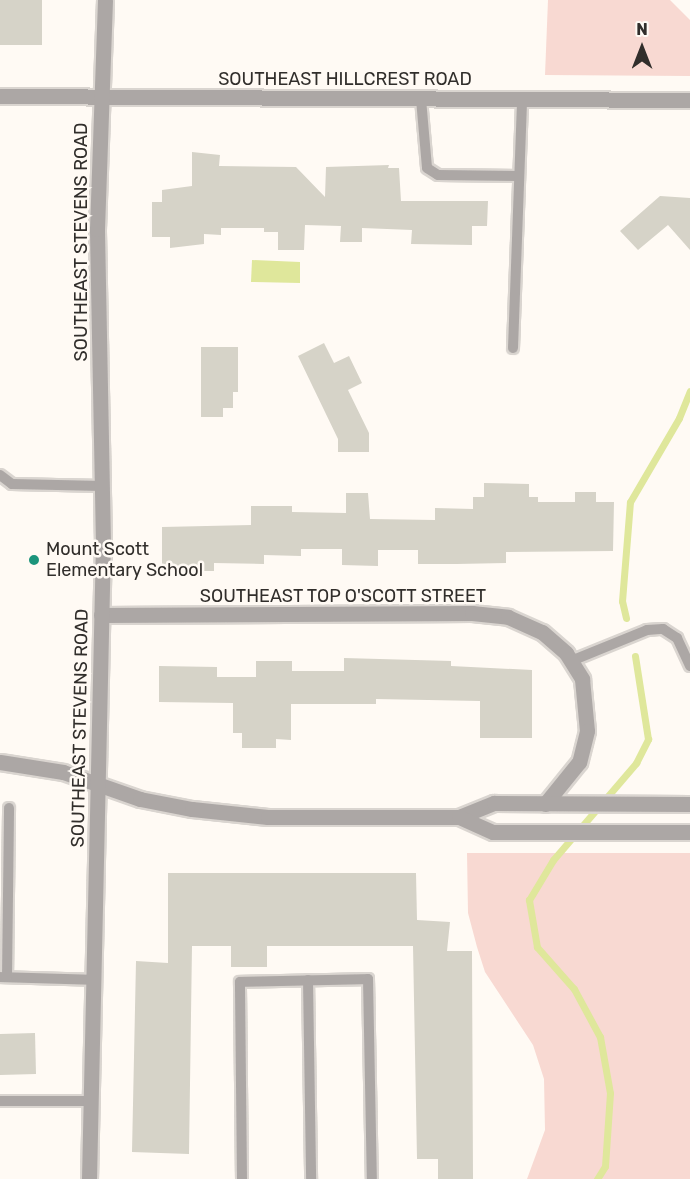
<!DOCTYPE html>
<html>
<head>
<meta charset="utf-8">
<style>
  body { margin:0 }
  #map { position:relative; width:690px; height:1179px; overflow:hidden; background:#fffaf4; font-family:Rubik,sans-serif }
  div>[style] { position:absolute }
  .green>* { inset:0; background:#f8d9d2 }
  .water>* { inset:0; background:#dfe79b }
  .stream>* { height:7px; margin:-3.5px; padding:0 3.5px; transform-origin:3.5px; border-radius:3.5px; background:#dfe79b }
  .building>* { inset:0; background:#d6d3c8 }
  .roads { filter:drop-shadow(2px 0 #dad5d0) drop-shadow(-2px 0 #dad5d0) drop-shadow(0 2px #dad5d0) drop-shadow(0 -2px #dad5d0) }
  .service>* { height:10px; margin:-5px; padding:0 5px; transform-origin:5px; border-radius:5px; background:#aca7a5 }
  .minor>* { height:15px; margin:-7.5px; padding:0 7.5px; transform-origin:7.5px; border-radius:7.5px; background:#aca7a5 }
  .tertiary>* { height:15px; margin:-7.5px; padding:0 7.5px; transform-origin:7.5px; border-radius:7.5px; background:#aca7a5 }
  .dots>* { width:16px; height:16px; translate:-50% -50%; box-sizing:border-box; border:3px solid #fffaf4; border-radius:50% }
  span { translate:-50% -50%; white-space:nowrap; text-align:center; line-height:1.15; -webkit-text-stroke:5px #fffaf4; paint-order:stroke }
  .street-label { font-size:18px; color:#312e2b }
  .poi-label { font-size:18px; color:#312e2b }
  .left { translate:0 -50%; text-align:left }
  .north { position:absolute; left:612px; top:18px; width:60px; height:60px; -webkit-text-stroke:4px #fffaf4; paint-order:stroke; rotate:0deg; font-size:16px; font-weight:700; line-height:24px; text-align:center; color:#312e2b }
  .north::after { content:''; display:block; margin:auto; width:21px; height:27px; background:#312e2b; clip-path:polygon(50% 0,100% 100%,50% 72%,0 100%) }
</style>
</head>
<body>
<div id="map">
  <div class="green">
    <i style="clip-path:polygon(548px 0,670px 0,690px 20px,690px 76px,545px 75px)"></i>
    <i style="clip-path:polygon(467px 853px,690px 853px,690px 1179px,527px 1179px,545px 1130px,544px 1079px,533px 1045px,485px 972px,477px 947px,468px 913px)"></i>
  </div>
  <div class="water">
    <i style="clip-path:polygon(252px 260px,300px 262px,300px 283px,251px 282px)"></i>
  </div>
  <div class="stream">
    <i style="left:626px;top:618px;width:17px;rotate:-103deg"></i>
    <i style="left:622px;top:601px;width:99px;rotate:-85.4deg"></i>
    <i style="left:630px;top:502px;width:97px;rotate:-59.7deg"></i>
    <i style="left:679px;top:418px;width:29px;rotate:-68deg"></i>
    <i style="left:597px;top:1179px;width:15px;rotate:-58deg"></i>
    <i style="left:605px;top:1166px;width:73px;rotate:-86.1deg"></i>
    <i style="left:610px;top:1093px;width:57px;rotate:-100.1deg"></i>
    <i style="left:600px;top:1037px;width:55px;rotate:-118.4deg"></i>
    <i style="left:574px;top:989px;width:56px;rotate:-131.4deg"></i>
    <i style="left:537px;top:947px;width:48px;rotate:-99.7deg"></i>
    <i style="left:529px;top:900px;width:47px;rotate:-59deg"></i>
    <i style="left:553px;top:860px;width:128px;rotate:-49.4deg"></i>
    <i style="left:636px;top:763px;width:27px;rotate:-63deg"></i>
    <i style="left:648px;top:739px;width:84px;rotate:-98.9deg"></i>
  </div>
  <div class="building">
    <i style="clip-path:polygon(0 0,42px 0,42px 45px,0 45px)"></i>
    <i style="clip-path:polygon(192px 152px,220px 155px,219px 166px,296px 167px,325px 197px,326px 167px,389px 165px,388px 168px,399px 168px,401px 201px,488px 201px,487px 226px,472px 226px,472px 245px,411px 244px,412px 230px,362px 228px,362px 242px,340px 242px,341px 226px,305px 225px,304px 250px,278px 250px,278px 232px,264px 232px,264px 228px,221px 228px,221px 235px,204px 234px,204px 244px,170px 248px,170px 237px,152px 237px,152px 202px,162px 202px,162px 190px,192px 186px)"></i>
    <i style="clip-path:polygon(660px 196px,690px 198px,690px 250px,668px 225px,638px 250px,620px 231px)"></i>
    <i style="clip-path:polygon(324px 343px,334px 363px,349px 356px,362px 383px,348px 390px,369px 433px,369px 452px,338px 452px,338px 439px,298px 356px)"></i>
    <i style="clip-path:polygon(201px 347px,238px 347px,238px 392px,233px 392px,233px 408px,223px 408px,223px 417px,201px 417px)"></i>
    <i style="clip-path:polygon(484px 483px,529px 484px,529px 497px,538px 497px,538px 502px,575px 502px,575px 492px,596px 492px,596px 502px,614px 502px,613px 551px,506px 552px,506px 563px,456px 564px,418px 564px,418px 550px,378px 550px,378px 566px,342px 565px,342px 549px,301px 549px,301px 556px,264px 555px,264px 564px,214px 563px,214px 571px,162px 571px,162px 527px,251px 525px,251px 506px,292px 506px,292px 512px,346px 513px,346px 493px,368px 493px,370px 519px,435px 520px,435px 508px,473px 509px,473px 497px,484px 497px)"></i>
    <i style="clip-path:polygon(344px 658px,451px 661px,451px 666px,532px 670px,532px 738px,480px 738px,480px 701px,376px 699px,376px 704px,291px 704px,291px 740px,276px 739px,276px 748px,242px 748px,242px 733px,233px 733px,233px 703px,159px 702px,159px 666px,217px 667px,217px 677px,256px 677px,256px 661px,292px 661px,292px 671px,344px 671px)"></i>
    <i style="clip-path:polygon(168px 873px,416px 873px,417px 920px,450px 922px,447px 951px,472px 951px,473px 1179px,438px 1179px,438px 1159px,417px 1159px,413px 946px,267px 946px,267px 967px,231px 967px,231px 946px,192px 946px,189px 1154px,132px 1152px,136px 961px,168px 963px)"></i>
    <i style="clip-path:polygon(35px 1033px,36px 1074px,0 1075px,0 1034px)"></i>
  </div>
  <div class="roads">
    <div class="service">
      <i style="left:421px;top:99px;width:69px;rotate:85deg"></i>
      <i style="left:427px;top:168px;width:13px;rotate:32deg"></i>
      <i style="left:438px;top:175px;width:81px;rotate:0.7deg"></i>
      <i style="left:513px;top:348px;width:249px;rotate:-87.9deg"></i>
      <i style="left:0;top:475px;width:15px;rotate:37deg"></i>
      <i style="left:12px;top:484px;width:91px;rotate:1.3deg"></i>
      <i style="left:571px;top:661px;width:82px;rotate:-22.2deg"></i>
      <i style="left:647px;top:630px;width:16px;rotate:-4deg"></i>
      <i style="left:663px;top:629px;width:17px;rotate:33deg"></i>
      <i style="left:677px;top:638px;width:31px;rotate:65deg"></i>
      <i style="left:0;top:977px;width:94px;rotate:1.8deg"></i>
      <i style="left:7px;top:977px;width:169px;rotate:-89.3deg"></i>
      <i style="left:308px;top:980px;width:199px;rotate:89.1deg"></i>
      <i style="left:0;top:1101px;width:91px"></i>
      <i style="left:242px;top:1179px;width:197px;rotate:-90.6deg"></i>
      <i style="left:240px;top:982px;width:128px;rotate:-1.3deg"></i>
      <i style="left:368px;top:979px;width:200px;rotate:88.9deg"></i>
    </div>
    <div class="minor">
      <i style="left:0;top:96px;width:690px;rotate:0.33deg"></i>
      <i style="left:101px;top:615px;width:371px;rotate:-0.3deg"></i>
      <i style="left:472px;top:613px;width:36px;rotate:6deg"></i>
      <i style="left:508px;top:617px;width:37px;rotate:24deg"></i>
      <i style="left:542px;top:632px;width:32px;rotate:41deg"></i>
      <i style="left:566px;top:653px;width:31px;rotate:58deg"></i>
      <i style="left:582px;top:679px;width:52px;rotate:84.5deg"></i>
      <i style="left:587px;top:731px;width:32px;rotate:104deg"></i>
      <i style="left:579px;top:762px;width:54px;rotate:129deg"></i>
    </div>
    <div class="tertiary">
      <i style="left:0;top:762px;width:64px;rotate:9deg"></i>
      <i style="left:63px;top:772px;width:82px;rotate:19.3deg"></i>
      <i style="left:140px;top:799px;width:53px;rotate:10.9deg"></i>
      <i style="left:192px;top:809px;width:76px;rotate:6deg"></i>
      <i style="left:268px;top:817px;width:191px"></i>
      <i style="left:459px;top:817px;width:38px;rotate:-22deg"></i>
      <i style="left:494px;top:803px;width:196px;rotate:0.3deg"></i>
      <i style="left:459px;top:817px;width:37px;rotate:24deg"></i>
      <i style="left:493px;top:832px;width:197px"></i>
      <i style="left:89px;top:1179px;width:635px;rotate:-88.74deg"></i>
      <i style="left:103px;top:544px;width:315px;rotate:-91.1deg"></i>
      <i style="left:97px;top:229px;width:229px;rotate:-88deg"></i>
    </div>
  </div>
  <div class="dots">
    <i style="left:34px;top:560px;background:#1b947b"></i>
  </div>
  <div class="street-label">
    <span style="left:345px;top:79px">SOUTHEAST HILLCREST ROAD</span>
    <span style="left:81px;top:242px;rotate:-90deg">SOUTHEAST STEVENS ROAD</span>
    <span style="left:343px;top:596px">SOUTHEAST TOP O'SCOTT STREET</span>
    <span style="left:80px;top:728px;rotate:-89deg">SOUTHEAST STEVENS ROAD</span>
  </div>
  <div class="poi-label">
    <span class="left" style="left:46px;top:560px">Mount Scott<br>Elementary School</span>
  </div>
  <div class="north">N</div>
</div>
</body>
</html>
